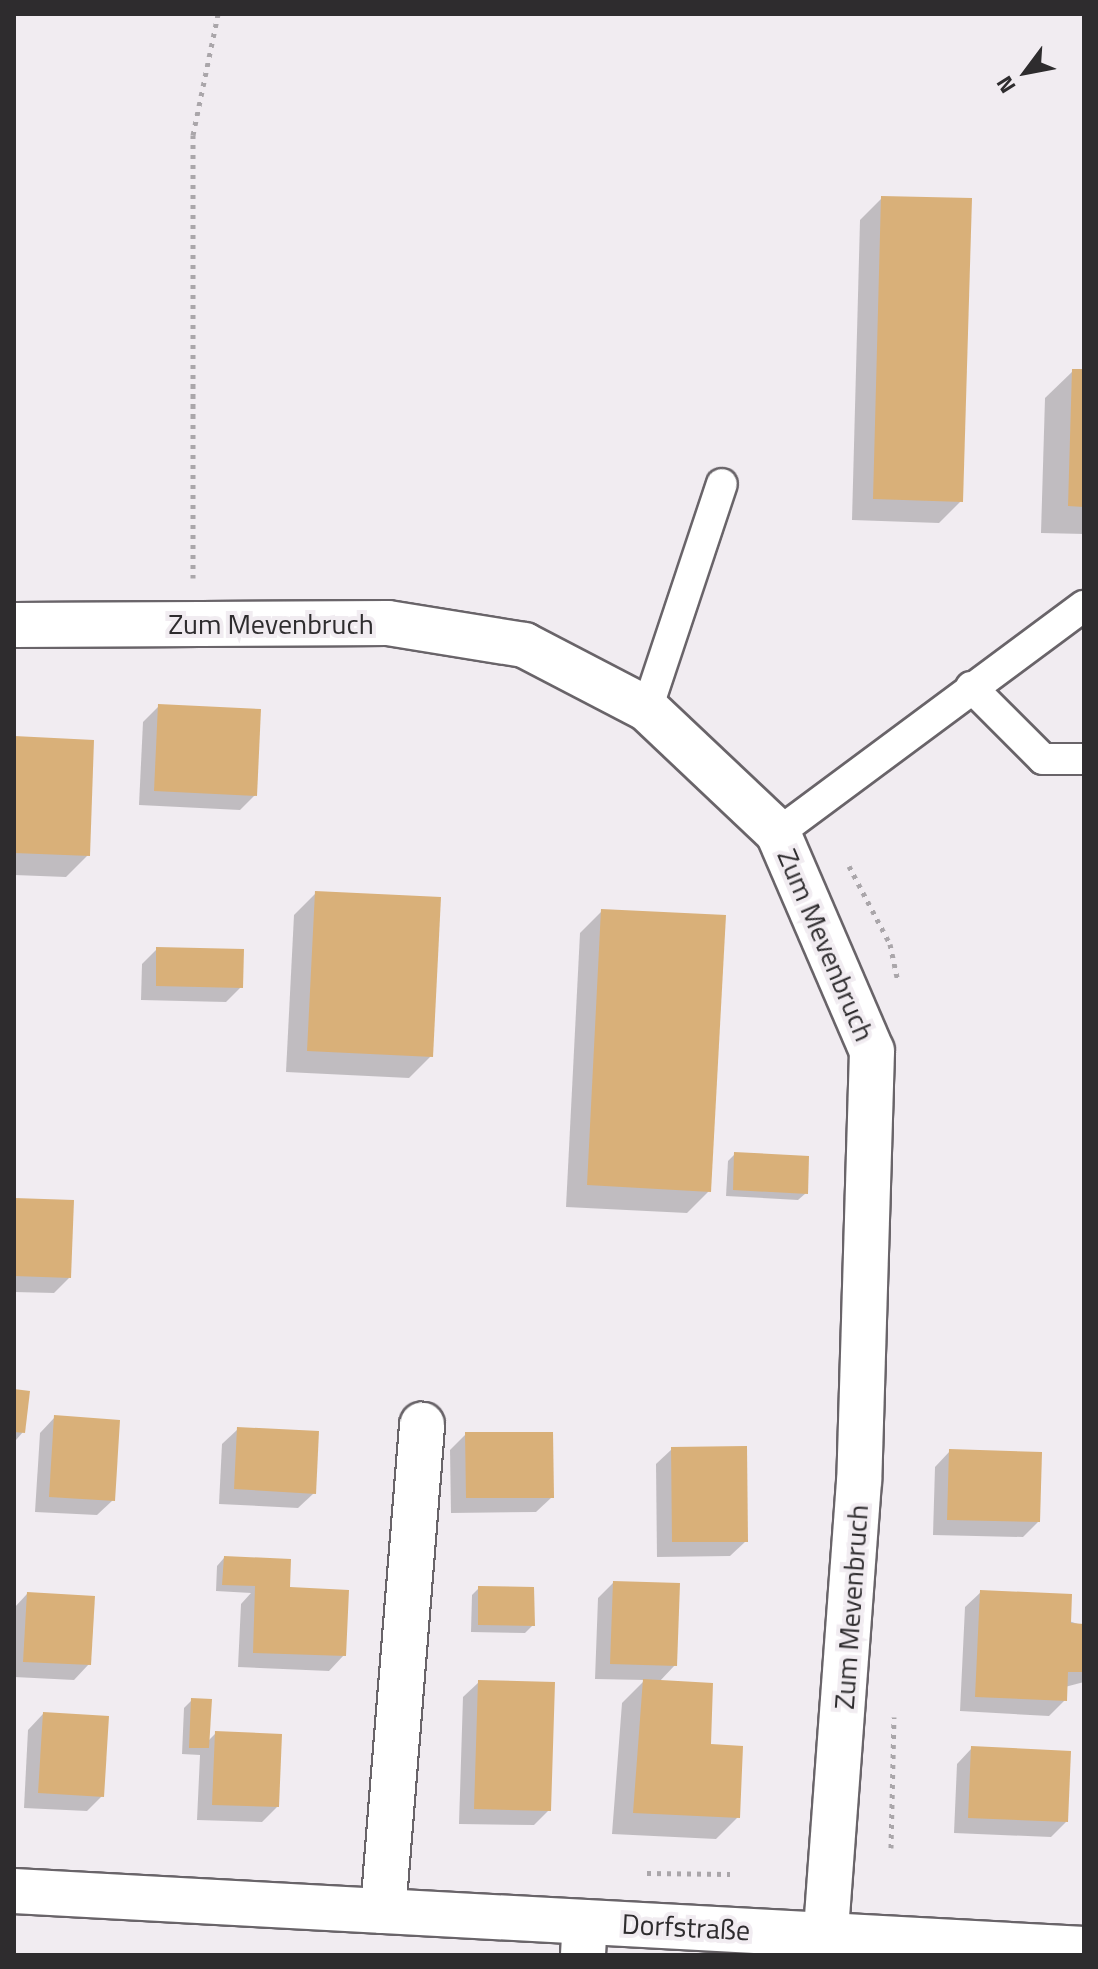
<!DOCTYPE html>
<html>
<head>
<meta charset="utf-8">
<style>
  body { margin:0 }
  #map { position:relative; width:1098px; height:1969px; overflow:hidden; background:#f1ecf1; font-family:"Titillium Web",sans-serif }
  div>[style] { position:absolute }
  .shadow>* { inset:0; background:#0003 }
  .building>* { inset:0; background:#d9b079 }
  .path>* { height:5px; margin-top:-2.5px; transform-origin:0; background:repeating-linear-gradient(90deg,#aaa6aa 0 4px,transparent 0 10px) }
  .roads { filter:drop-shadow(2px 0 #696469) drop-shadow(-2px 0 #696469) drop-shadow(0 2px #696469) drop-shadow(0 -2px #696469) }
  .service>* { height:30px; margin:-15px; padding:0 15px; transform-origin:15px; border-radius:15px; background:#fff }
  .minor>* { height:44px; margin:-22px; padding:0 22px; transform-origin:22px; border-radius:22px; background:#fff }
  .tertiary>* { height:44px; margin:-22px; padding:0 22px; transform-origin:22px; border-radius:22px; background:#fff }
  span { translate:-50% -50%; white-space:nowrap; text-align:center; line-height:1.15; -webkit-text-stroke:8px #f1ecf1; paint-order:stroke }
  .street-label { font-size:28px; color:#2e2c2e }
  .frame { position:absolute; inset:0; border:16px solid #2e2c2e; pointer-events:none }
  .north { position:absolute; left:986px; top:32px; width:80px; height:80px; -webkit-text-stroke:6px #f1ecf1; paint-order:stroke; rotate:238deg; font-size:22px; font-weight:700; line-height:32px; text-align:center; color:#2e2c2e }
  .north::after { content:''; display:block; margin:auto; width:28px; height:36px; background:#2e2c2e; clip-path:polygon(50% 0,100% 100%,50% 72%,0 100%) }
</style>
</head>
<body>
<div id="map">
  <div class="shadow">
    <i style="clip-path:polygon(882px 198px,961px 501px,939px 523px,852px 520px,860px 220px)"></i>
    <i style="clip-path:polygon(1073px 371px,1084px 371px,1084px 534px,1041px 533px,1045px 398px)"></i>
    <i style="clip-path:polygon(159px 706px,255px 795px,240px 810px,139px 805px,143px 722px)"></i>
    <i style="clip-path:polygon(14px 738px,88px 855px,66px 877px,14px 875px)"></i>
    <i style="clip-path:polygon(316px 893px,431px 1056px,409px 1078px,286px 1072px,294px 915px)"></i>
    <i style="clip-path:polygon(602px 911px,709px 1191px,687px 1213px,566px 1207px,580px 933px)"></i>
    <i style="clip-path:polygon(157px 949px,241px 987px,226px 1002px,141px 1000px,142px 964px)"></i>
    <i style="clip-path:polygon(735px 1154px,806px 1193px,798px 1200px,726px 1196px,728px 1161px)"></i>
    <i style="clip-path:polygon(14px 1200px,69px 1278px,54px 1293px,14px 1292px)"></i>
    <i style="clip-path:polygon(14px 1391px,23px 1432px,16px 1440px,14px 1439px)"></i>
    <i style="clip-path:polygon(55px 1417px,113px 1500px,97px 1515px,35px 1512px,40px 1433px)"></i>
    <i style="clip-path:polygon(238px 1429px,314px 1493px,298px 1508px,219px 1504px,222px 1444px)"></i>
    <i style="clip-path:polygon(466px 1434px,552px 1497px,536px 1512px,451px 1513px,450px 1450px)"></i>
    <i style="clip-path:polygon(672px 1449px,746px 1541px,730px 1556px,657px 1557px,656px 1464px)"></i>
    <i style="clip-path:polygon(950px 1451px,1038px 1522px,1023px 1537px,933px 1535px,935px 1467px)"></i>
    <i style="clip-path:polygon(224px 1558px,288px 1589px,344px 1655px,329px 1671px,238px 1667px,241px 1604px,251px 1593px,216px 1591px,217px 1566px)"></i>
    <i style="clip-path:polygon(613px 1583px,675px 1665px,659px 1682px,709px 1746px,738px 1817px,716px 1839px,612px 1834px,622px 1703px,645px 1680px,595px 1679px,598px 1598px)"></i>
    <i style="clip-path:polygon(479px 1588px,533px 1625px,525px 1633px,471px 1632px,472px 1595px)"></i>
    <i style="clip-path:polygon(981px 1592px,1084px 1626px,1084px 1682px,1065px 1687px,1065px 1700px,1049px 1716px,960px 1711px,965px 1607px)"></i>
    <i style="clip-path:polygon(27px 1594px,89px 1664px,74px 1680px,14px 1677px,14px 1608px)"></i>
    <i style="clip-path:polygon(479px 1682px,549px 1810px,534px 1825px,459px 1824px,463px 1697px)"></i>
    <i style="clip-path:polygon(192px 1700px,208px 1741px,216px 1733px,277px 1807px,262px 1822px,197px 1820px,200px 1755px,182px 1754px,184px 1708px)"></i>
    <i style="clip-path:polygon(43px 1714px,102px 1796px,87px 1811px,24px 1808px,28px 1730px)"></i>
    <i style="clip-path:polygon(972px 1748px,1066px 1822px,1051px 1837px,954px 1833px,957px 1764px)"></i>
  </div>
  <div class="building">
    <i style="clip-path:polygon(881px 196px,972px 198px,963px 502px,873px 499px)"></i>
    <i style="clip-path:polygon(1072px 369px,1084px 369px,1084px 507px,1068px 506px)"></i>
    <i style="clip-path:polygon(158px 704px,261px 709px,257px 796px,154px 791px)"></i>
    <i style="clip-path:polygon(14px 736px,94px 740px,90px 856px,14px 853px)"></i>
    <i style="clip-path:polygon(315px 891px,441px 897px,433px 1057px,307px 1051px)"></i>
    <i style="clip-path:polygon(601px 909px,726px 915px,711px 1192px,587px 1185px)"></i>
    <i style="clip-path:polygon(156px 947px,244px 949px,243px 988px,156px 986px)"></i>
    <i style="clip-path:polygon(734px 1152px,809px 1156px,808px 1194px,733px 1190px)"></i>
    <i style="clip-path:polygon(14px 1198px,74px 1200px,71px 1278px,14px 1276px)"></i>
    <i style="clip-path:polygon(14px 1389px,30px 1391px,25px 1433px,14px 1432px)"></i>
    <i style="clip-path:polygon(54px 1415px,120px 1420px,115px 1501px,49px 1497px)"></i>
    <i style="clip-path:polygon(237px 1427px,319px 1431px,316px 1494px,234px 1489px)"></i>
    <i style="clip-path:polygon(465px 1432px,553px 1432px,554px 1498px,466px 1498px)"></i>
    <i style="clip-path:polygon(747px 1446px,748px 1542px,672px 1542px,671px 1447px)"></i>
    <i style="clip-path:polygon(949px 1449px,1042px 1452px,1040px 1522px,947px 1520px)"></i>
    <i style="clip-path:polygon(224px 1556px,291px 1559px,290px 1587px,349px 1590px,346px 1656px,253px 1653px,255px 1586px,222px 1585px)"></i>
    <i style="clip-path:polygon(613px 1581px,680px 1583px,677px 1666px,610px 1664px)"></i>
    <i style="clip-path:polygon(478px 1586px,534px 1587px,535px 1626px,478px 1625px)"></i>
    <i style="clip-path:polygon(980px 1590px,1072px 1594px,1071px 1623px,1084px 1624px,1084px 1672px,1068px 1672px,1067px 1701px,975px 1697px)"></i>
    <i style="clip-path:polygon(27px 1592px,95px 1596px,91px 1665px,23px 1662px)"></i>
    <i style="clip-path:polygon(643px 1679px,713px 1683px,711px 1744px,743px 1746px,740px 1818px,633px 1813px)"></i>
    <i style="clip-path:polygon(478px 1680px,555px 1682px,551px 1811px,474px 1809px)"></i>
    <i style="clip-path:polygon(191px 1698px,212px 1699px,209px 1748px,189px 1748px)"></i>
    <i style="clip-path:polygon(43px 1712px,109px 1716px,104px 1797px,38px 1793px)"></i>
    <i style="clip-path:polygon(215px 1731px,282px 1734px,279px 1807px,212px 1805px)"></i>
    <i style="clip-path:polygon(971px 1746px,1071px 1751px,1068px 1822px,968px 1818px)"></i>
  </div>
  <div class="path">
    <i style="left:193px;top:578px;width:443px;rotate:-90deg"></i>
    <i style="left:193px;top:135px;width:124px;rotate:-78.3deg"></i>
    <i style="left:849px;top:866px;width:88px;rotate:62.3deg"></i>
    <i style="left:890px;top:944px;width:38px;rotate:78deg"></i>
    <i style="left:891px;top:1848px;width:131px;rotate:-88.7deg"></i>
    <i style="left:647px;top:1873px;width:83px;rotate:0.7deg"></i>
  </div>
  <div class="roads">
    <div class="service">
      <i style="left:971px;top:687px;width:102px;rotate:45deg"></i>
      <i style="left:1043px;top:759px;width:41px"></i>
      <i style="left:647px;top:709px;width:237px;rotate:-71.6deg"></i>
      <i style="left:778px;top:833px;width:381px;rotate:-36.6deg"></i>
    </div>
    <div class="minor">
      <i style="left:14px;top:625px;width:374px;rotate:-0.3deg"></i>
      <i style="left:388px;top:623px;width:138px;rotate:9.2deg"></i>
      <i style="left:524px;top:645px;width:139px;rotate:27.5deg"></i>
      <i style="left:647px;top:709px;width:180px;rotate:43.4deg"></i>
      <i style="left:778px;top:833px;width:237px;rotate:66.7deg"></i>
      <i style="left:872px;top:1051px;width:430px;rotate:91.7deg"></i>
      <i style="left:859px;top:1481px;width:455px;rotate:94.2deg"></i>
      <i style="left:383px;top:1911px;width:488px;rotate:-85.4deg"></i>
      <i style="left:583px;top:1955px;width:33px;rotate:-87deg"></i>
    </div>
    <div class="tertiary">
      <i style="left:14px;top:1891px;width:1072px;rotate:3.1deg"></i>
    </div>
  </div>
  <div class="street-label">
    <span style="left:271px;top:624px">Zum Mevenbruch</span>
    <span style="left:826px;top:945px;rotate:67deg">Zum Mevenbruch</span>
    <span style="left:851px;top:1607px;rotate:-86deg">Zum Mevenbruch</span>
    <span style="left:686px;top:1927px;rotate:3deg">Dorfstraße</span>
  </div>
  <div class="frame"></div>
  <div class="north">N</div>
</div>
</body>
</html>
